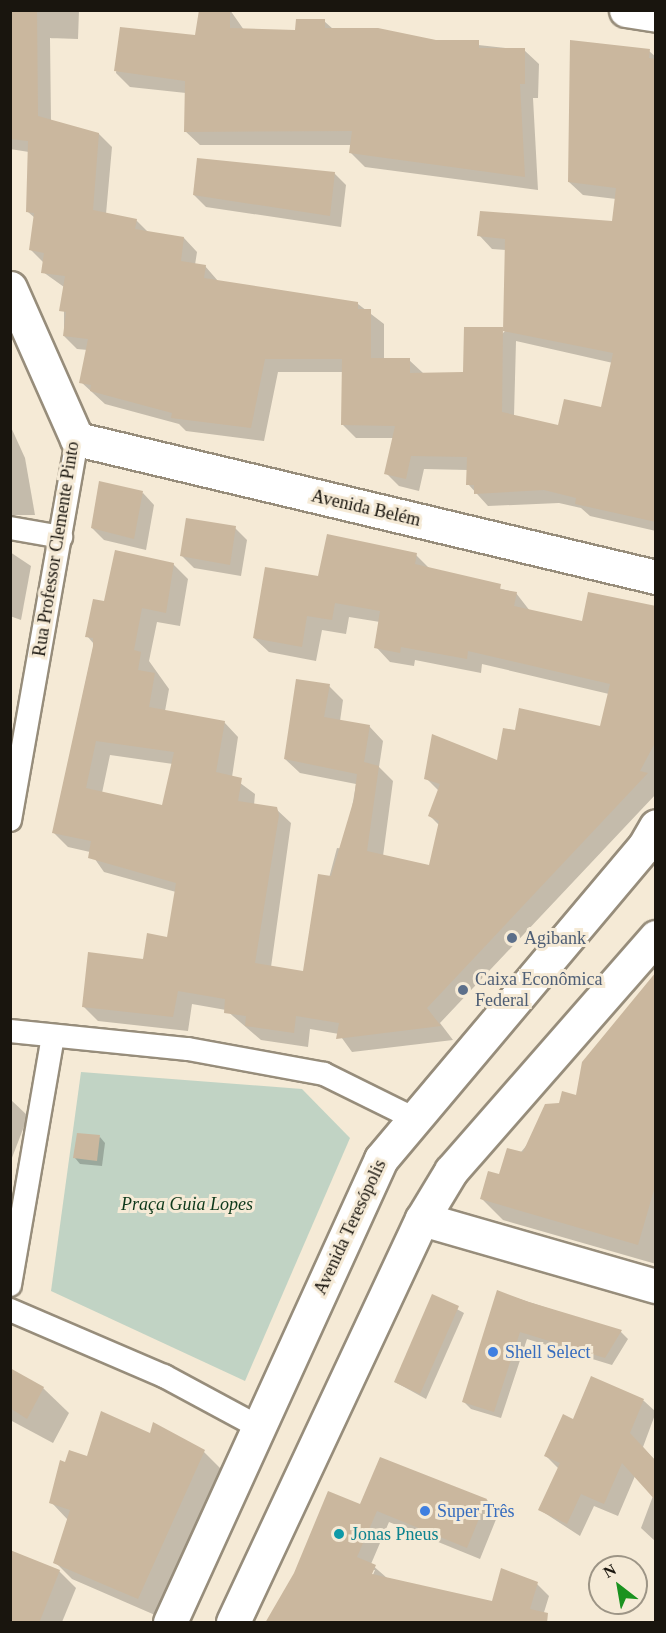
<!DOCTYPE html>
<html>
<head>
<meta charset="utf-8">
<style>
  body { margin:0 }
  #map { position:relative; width:666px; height:1633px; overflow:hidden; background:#f5ead6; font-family:Georgia,serif }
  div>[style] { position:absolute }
  .green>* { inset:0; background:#c1d3c4 }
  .shadow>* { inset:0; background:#0003 }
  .building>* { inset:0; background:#cab79e }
  .roads { filter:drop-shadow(2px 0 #978d7b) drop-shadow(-2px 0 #978d7b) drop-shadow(0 2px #978d7b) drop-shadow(0 -2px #978d7b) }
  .street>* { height:22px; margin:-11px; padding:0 11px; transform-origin:11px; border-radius:11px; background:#fff }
  .secondary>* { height:33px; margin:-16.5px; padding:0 16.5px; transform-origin:16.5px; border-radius:16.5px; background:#fff }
  .primary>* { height:33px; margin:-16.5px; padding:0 16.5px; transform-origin:16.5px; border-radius:16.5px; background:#fff }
  .dots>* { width:16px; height:16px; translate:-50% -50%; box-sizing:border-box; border:3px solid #f5ead6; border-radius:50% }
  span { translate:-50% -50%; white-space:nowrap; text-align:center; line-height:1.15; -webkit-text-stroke:6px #f5ead6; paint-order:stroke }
  .street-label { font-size:18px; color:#19150e }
  .service-label { font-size:18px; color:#4e5e75 }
  .left { translate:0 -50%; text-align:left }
  .park-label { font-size:18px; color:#0d381a; font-style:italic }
  .shop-label { font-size:18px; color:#366cbe }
  .culture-label { font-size:18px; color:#0d838f }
  .frame { position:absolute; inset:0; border:12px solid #19150e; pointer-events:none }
  .north { position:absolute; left:588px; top:1555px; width:60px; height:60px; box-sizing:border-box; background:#f5ead6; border:2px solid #9d9586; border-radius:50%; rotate:329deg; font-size:16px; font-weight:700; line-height:24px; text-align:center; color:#19150e }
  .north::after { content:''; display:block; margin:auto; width:21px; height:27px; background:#1a921f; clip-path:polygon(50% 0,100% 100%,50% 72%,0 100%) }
</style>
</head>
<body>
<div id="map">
  <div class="green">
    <i style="clip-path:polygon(81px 1072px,302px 1089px,350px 1138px,245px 1381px,51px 1291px)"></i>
  </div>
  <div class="shadow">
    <i style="clip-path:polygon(evenodd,10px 10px,79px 10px,78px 39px,50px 38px,51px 121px,99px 134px,112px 147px,106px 214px,136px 220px,149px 233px,184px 238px,197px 252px,195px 265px,205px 266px,218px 281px,358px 304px,384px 324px,384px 359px,409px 360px,423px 373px,464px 373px,505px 331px,506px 250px,492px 249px,479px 235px,613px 223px,616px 199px,583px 195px,569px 182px,649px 51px,656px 57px,656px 531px,590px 516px,581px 508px,559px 503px,488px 506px,468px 484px,468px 470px,424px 469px,419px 491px,399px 486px,386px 473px,394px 438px,356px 438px,343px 425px,344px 372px,278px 372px,264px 441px,186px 431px,179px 424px,105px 404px,81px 382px,88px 350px,77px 349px,64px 336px,64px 287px,43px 272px,44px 263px,31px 250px,35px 218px,28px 212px,29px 152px,10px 149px,10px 10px,516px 341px,613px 363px,602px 409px,559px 427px,514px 416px,516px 341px)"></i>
    <i style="clip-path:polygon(230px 10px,244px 30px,297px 31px,324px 21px,333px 29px,524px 50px,539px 64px,538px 98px,533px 98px,538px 190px,365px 167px,351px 153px,352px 145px,200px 145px,185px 131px,186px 93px,130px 87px,116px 73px,121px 29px,196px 37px)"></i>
    <i style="clip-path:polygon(334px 173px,346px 185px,341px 227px,206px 207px,194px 195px)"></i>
    <i style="clip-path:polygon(10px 425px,25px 458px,35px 515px,10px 515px)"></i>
    <i style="clip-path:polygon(143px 493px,154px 505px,146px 550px,104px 540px,92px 528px)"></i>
    <i style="clip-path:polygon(235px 528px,247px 540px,241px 576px,194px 568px,182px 556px)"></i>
    <i style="clip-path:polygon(10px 552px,31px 566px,21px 620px,10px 616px)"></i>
    <i style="clip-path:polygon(evenodd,416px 555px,430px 569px,516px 593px,530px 611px,584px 622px,656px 608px,656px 794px,440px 1023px,453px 1040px,352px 1052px,339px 1034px,310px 1029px,308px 1047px,261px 1040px,226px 1010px,192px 1004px,188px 1031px,98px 1021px,83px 1006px,168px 939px,176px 892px,104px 872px,90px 852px,68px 847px,53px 832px,94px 644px,87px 636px,105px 603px,173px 564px,188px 579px,180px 626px,157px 622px,149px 661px,169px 689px,165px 711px,224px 722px,238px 737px,232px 777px,255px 794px,254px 805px,276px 809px,291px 823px,271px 967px,304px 972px,337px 848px,345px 849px,356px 784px,300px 773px,285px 759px,329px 686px,343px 700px,340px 721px,369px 726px,383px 741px,379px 767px,393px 781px,383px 856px,431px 866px,440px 826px,430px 816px,439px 791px,426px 778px,498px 762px,516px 732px,602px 728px,609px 694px,482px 664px,481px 673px,415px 660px,414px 666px,390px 662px,376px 647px,380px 622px,349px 617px,346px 634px,322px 630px,316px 661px,269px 652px,254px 638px,319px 578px,416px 555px,110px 755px,173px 764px,164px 806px,102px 793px,110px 755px)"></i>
    <i style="clip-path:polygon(656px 973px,656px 1264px,503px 1220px,482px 1199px,560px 1105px,578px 1097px)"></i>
    <i style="clip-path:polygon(10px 1099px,28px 1116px,10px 1163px)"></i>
    <i style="clip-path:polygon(100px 1137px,105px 1143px,102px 1166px,80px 1164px,75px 1158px)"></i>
    <i style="clip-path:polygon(498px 1292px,621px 1332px,628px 1339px,612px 1365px,527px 1339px,501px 1418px,471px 1409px,463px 1401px)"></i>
    <i style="clip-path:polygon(433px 1296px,464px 1313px,426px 1399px,395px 1382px)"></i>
    <i style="clip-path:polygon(10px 1369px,43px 1388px,69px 1413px,53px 1443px,10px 1420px)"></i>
    <i style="clip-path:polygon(592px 1378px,644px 1401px,656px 1412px,643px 1447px,656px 1462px,656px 1542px,641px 1528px,653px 1496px,635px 1476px,618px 1516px,594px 1506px,580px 1536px,540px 1510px,559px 1469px,545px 1455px,574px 1421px)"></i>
    <i style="clip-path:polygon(151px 1435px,204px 1452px,221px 1469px,155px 1615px,72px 1579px,55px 1562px,68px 1520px,51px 1502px,88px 1458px)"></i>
    <i style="clip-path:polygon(evenodd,380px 1459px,487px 1500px,499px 1512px,480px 1559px,389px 1522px,371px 1564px,387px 1578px,493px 1603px,537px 1584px,549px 1596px,541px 1622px,267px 1622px,361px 1506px,380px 1459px,372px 1570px,375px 1570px,370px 1582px,372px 1570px)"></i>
    <i style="clip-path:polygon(59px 1571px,76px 1588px,62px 1622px,10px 1622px)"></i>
  </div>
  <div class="building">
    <i style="clip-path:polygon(10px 10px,37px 10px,38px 116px,99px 133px,93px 210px,137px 219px,135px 229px,184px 237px,181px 261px,206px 265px,204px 278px,358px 302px,358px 309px,371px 309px,371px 358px,410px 358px,410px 373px,463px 372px,464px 327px,503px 327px,502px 412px,558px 425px,564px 399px,601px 407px,613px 353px,503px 331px,505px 239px,477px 236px,480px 211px,612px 221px,616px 188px,568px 182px,570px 40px,650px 49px,649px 58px,656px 59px,656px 522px,575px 504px,576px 498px,544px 490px,474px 494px,474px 485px,466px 485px,467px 457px,411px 456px,406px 479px,384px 474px,395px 426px,341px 425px,342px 359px,265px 359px,251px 428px,171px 418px,172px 413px,90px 391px,91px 385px,79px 383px,88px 339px,63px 336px,66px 312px,59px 311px,65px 276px,41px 273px,44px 253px,29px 250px,34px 213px,26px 212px,28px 141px,10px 139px)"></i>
    <i style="clip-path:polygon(199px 10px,230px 10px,230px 28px,295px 30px,296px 19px,325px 19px,325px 28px,378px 28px,436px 40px,479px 40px,479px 48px,525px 48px,525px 84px,520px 84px,525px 177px,349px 153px,352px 131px,184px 132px,185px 81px,114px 71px,120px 27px,195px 35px)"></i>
    <i style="clip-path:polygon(197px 158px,335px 172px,330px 216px,193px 195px)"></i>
    <i style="clip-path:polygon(99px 481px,143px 491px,134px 539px,91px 528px)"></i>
    <i style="clip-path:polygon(186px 518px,236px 526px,230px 565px,180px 556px)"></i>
    <i style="clip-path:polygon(evenodd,327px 534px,417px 553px,415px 564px,501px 584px,500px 589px,517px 592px,514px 606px,582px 621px,588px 592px,656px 606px,656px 741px,640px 771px,648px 773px,427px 1008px,441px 1026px,336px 1039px,339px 1023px,296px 1016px,294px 1033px,245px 1026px,246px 1016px,224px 1013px,225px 999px,178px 991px,173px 1017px,82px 1007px,88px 952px,143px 959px,147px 933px,167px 937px,176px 883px,88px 858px,91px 841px,52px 833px,93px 646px,93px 638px,85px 637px,93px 599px,104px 601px,115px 550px,174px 563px,166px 613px,142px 608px,134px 650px,141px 652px,138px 670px,155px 673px,149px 707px,225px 721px,216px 772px,242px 778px,238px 801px,277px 807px,279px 815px,255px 963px,303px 971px,318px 874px,331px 876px,354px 799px,357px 774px,284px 759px,296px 679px,330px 684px,324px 717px,370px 725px,364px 762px,379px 766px,367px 851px,429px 865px,439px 821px,428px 816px,440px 784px,424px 779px,432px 734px,497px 760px,503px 728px,515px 730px,519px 708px,600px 726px,610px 684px,468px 651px,467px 659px,401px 647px,400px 653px,374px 648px,380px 611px,335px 603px,332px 620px,307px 616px,302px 647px,253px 638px,265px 567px,318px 576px,327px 534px,96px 741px,174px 752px,162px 805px,86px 788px,96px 741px)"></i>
    <i style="clip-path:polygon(656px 972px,656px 1183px,638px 1245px,480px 1199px,488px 1171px,499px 1174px,507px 1148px,523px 1152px,545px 1104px,559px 1103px,562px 1091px,576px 1095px,582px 1062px)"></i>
    <i style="clip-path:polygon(77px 1133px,100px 1135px,97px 1161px,73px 1158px)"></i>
    <i style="clip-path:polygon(497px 1290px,529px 1302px,622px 1330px,605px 1358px,520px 1332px,494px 1412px,462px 1402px)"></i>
    <i style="clip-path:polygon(432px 1294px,459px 1306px,420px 1394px,394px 1382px)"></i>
    <i style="clip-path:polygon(10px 1368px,44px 1387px,27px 1419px,10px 1408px)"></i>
    <i style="clip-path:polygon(591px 1376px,644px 1399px,630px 1433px,656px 1461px,656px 1501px,622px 1463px,604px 1504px,581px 1494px,567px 1524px,538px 1510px,560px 1463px,544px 1456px,563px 1414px,573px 1419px)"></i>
    <i style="clip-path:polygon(101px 1411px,150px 1433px,153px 1422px,205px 1450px,138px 1599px,53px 1563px,70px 1510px,49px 1503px,60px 1460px,65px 1462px,69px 1450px,87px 1456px)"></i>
    <i style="clip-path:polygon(380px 1457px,487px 1499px,467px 1548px,377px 1511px,357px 1557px,376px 1565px,372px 1574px,492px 1601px,501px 1568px,538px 1582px,530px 1609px,548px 1613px,547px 1623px,265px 1623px,294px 1573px,328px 1491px,360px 1504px)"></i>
    <i style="clip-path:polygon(10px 1550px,60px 1570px,39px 1623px,10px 1623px)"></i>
  </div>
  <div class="roads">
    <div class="street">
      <i style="left:10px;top:528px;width:52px;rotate:10deg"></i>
      <i style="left:10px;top:820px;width:387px;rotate:-80deg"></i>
      <i style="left:10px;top:1031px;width:179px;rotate:5.8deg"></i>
      <i style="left:188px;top:1049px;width:138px;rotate:10.4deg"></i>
      <i style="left:324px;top:1074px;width:99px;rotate:26.3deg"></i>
      <i style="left:10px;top:1285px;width:252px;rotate:-80.2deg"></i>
      <i style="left:10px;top:1310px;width:168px;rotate:23.2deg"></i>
      <i style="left:164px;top:1376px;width:106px;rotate:28.3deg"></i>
    </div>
    <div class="secondary">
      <i style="left:626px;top:10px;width:30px;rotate:9deg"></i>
      <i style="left:10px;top:288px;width:165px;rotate:66.1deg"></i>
      <i style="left:77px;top:439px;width:595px;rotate:13.41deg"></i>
      <i style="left:422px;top:1219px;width:243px;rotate:16deg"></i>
    </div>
    <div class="primary">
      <i style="left:170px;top:1622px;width:509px;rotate:-65.5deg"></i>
      <i style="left:381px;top:1159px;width:408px;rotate:-49.9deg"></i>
      <i style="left:644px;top:847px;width:24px;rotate:-60deg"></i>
      <i style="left:233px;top:1622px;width:445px;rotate:-64.9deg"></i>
      <i style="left:422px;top:1219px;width:56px;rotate:-58.9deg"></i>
      <i style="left:451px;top:1171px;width:311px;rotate:-48.8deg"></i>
    </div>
  </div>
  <div class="dots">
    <i style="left:512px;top:938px;background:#5c6f8a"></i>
    <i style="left:463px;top:990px;background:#5c6f8a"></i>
    <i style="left:493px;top:1352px;background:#3f7fe0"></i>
    <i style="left:425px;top:1511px;background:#3f7fe0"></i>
    <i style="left:339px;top:1534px;background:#0f9aa8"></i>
  </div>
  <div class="street-label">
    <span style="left:366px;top:508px;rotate:13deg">Avenida Belém</span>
    <span style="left:56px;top:549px;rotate:-81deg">Rua Professor Clemente Pinto</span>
    <span style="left:350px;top:1227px;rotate:-65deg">Avenida Teresópolis</span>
  </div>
  <div class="service-label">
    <span class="left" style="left:524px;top:938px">Agibank</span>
    <span class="left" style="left:475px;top:990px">Caixa Econômica<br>Federal</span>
  </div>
  <div class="park-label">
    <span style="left:187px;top:1204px">Praça Guia Lopes</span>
  </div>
  <div class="shop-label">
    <span class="left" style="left:505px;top:1352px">Shell Select</span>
    <span class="left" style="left:437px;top:1511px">Super Três</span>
  </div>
  <div class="culture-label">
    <span class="left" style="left:351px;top:1534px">Jonas Pneus</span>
  </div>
  <div class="frame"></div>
  <div class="north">N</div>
</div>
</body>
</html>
